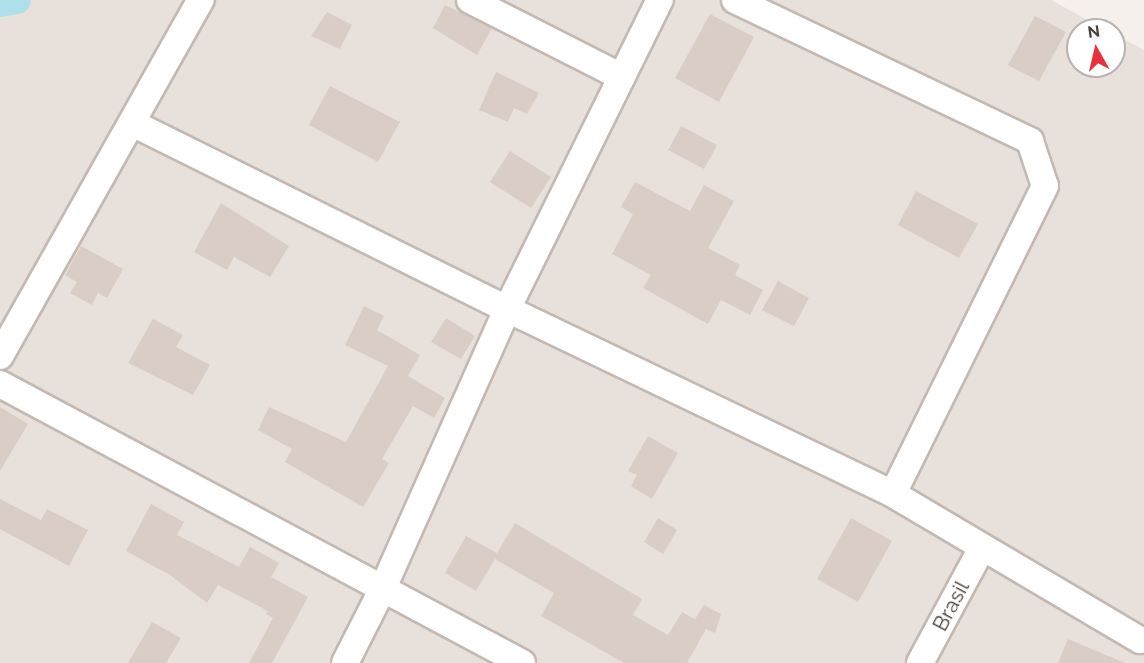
<!DOCTYPE html>
<html>
<head>
<meta charset="utf-8">
<style>
  body { margin:0 }
  #map { position:relative; width:1144px; height:663px; overflow:hidden; background:#f5f0ec; font-family:Raleway,sans-serif }
  div>[style] { position:absolute }
  .residential>* { inset:0; background:#e8e1db }
  .canal>* { height:27px; margin:-13.5px; padding:0 13.5px; transform-origin:13.5px; border-radius:13.5px; background:#afdfeb }
  .building>* { inset:0; background:#d9cdc5 }
  .roads { filter:drop-shadow(2px 0 #c3b9b2) drop-shadow(-2px 0 #c3b9b2) drop-shadow(0 2px #c3b9b2) drop-shadow(0 -2px #c3b9b2) }
  .minor>* { height:26px; margin:-13px; padding:0 13px; transform-origin:13px; border-radius:13px; background:#fff }
  span { translate:-50% -50%; white-space:nowrap; text-align:center; line-height:1.15; -webkit-text-stroke:4.5px #fff; paint-order:stroke }
  .street-label { font-size:21px; color:#49403a }
  .north { position:absolute; left:1066px; top:18px; width:60px; height:60px; box-sizing:border-box; background:#fff; border:2px solid #b6b3b0; border-radius:50%; rotate:352deg; font-size:16px; font-weight:700; line-height:24px; text-align:center; color:#49403a }
  .north::after { content:''; display:block; margin:auto; width:21px; height:27px; background:#e8303c; clip-path:polygon(50% 0,100% 100%,50% 72%,0 100%) }
</style>
</head>
<body>
<div id="map">
  <div class="residential">
    <i style="clip-path:polygon(0 0,1051px 0,1106px 30px,1078px 30px,1078px 66px,1114px 66px,1114px 34px,1144px 50px,1144px 663px,0 663px)"></i>
  </div>
  <div class="canal">
    <i style="left:0;top:3px;width:17px;rotate:-10deg"></i>
  </div>
  <div class="building">
    <i style="clip-path:polygon(445px 5px,492px 28px,477px 55px,433px 28px)"></i>
    <i style="clip-path:polygon(327px 12px,352px 25px,340px 49px,311px 36px)"></i>
    <i style="clip-path:polygon(710px 14px,754px 37px,719px 102px,675px 78px)"></i>
    <i style="clip-path:polygon(1035px 16px,1066px 32px,1039px 81px,1008px 65px)"></i>
    <i style="clip-path:polygon(496px 72px,539px 93px,527px 114px,514px 108px,508px 122px,479px 110px)"></i>
    <i style="clip-path:polygon(330px 86px,400px 122px,378px 162px,309px 125px)"></i>
    <i style="clip-path:polygon(681px 126px,717px 145px,704px 169px,668px 150px)"></i>
    <i style="clip-path:polygon(510px 151px,551px 177px,531px 208px,490px 182px)"></i>
    <i style="clip-path:polygon(635px 182px,690px 211px,704px 185px,734px 201px,708px 248px,740px 265px,735px 275px,763px 290px,750px 315px,721px 300px,708px 324px,643px 288px,651px 275px,612px 254px,633px 214px,621px 207px)"></i>
    <i style="clip-path:polygon(916px 191px,978px 224px,959px 258px,898px 225px)"></i>
    <i style="clip-path:polygon(221px 203px,289px 246px,270px 277px,234px 257px,227px 270px,194px 252px)"></i>
    <i style="clip-path:polygon(81px 246px,123px 269px,107px 298px,98px 293px,92px 305px,70px 293px,77px 282px,65px 275px)"></i>
    <i style="clip-path:polygon(778px 281px,809px 298px,794px 326px,762px 310px)"></i>
    <i style="clip-path:polygon(364px 306px,384px 316px,377px 330px,420px 355px,408px 376px,445px 398px,434px 418px,413px 406px,382px 459px,389px 463px,363px 507px,285px 462px,292px 449px,258px 430px,269px 407px,346px 442px,388px 366px,345px 345px)"></i>
    <i style="clip-path:polygon(446px 318px,475px 336px,461px 359px,431px 342px)"></i>
    <i style="clip-path:polygon(153px 319px,183px 335px,176px 347px,210px 365px,193px 395px,128px 363px)"></i>
    <i style="clip-path:polygon(0 407px,28px 424px,0 471px)"></i>
    <i style="clip-path:polygon(648px 436px,678px 453px,652px 499px,631px 486px,637px 475px,628px 471px)"></i>
    <i style="clip-path:polygon(0 499px,41px 520px,47px 509px,88px 530px,69px 566px,0 529px)"></i>
    <i style="clip-path:polygon(151px 504px,184px 522px,177px 535px,239px 567px,250px 547px,279px 563px,271px 577px,308px 597px,272px 663px,249px 663px,273px 618px,266px 614px,268px 611px,218px 585px,207px 603px,170px 575px,126px 551px)"></i>
    <i style="clip-path:polygon(658px 518px,677px 530px,663px 554px,644px 542px)"></i>
    <i style="clip-path:polygon(851px 518px,892px 541px,858px 602px,817px 579px)"></i>
    <i style="clip-path:polygon(515px 523px,642px 599px,633px 615px,668px 635px,682px 612px,695px 619px,704px 605px,721px 614px,715px 633px,706px 629px,687px 663px,624px 663px,541px 616px,554px 593px,495px 559px,476px 591px,445px 573px,466px 536px,497px 553px)"></i>
    <i style="clip-path:polygon(152px 622px,181px 638px,166px 663px,128px 663px)"></i>
    <i style="clip-path:polygon(1068px 639px,1125px 663px,1058px 663px)"></i>
  </div>
  <div class="roads">
    <div class="minor">
      <i style="left:470px;top:0;width:170px;rotate:26.9deg"></i>
      <i style="left:735px;top:0;width:327px;rotate:25.5deg"></i>
      <i style="left:1030px;top:141px;width:47px;rotate:71.6deg"></i>
      <i style="left:1045px;top:186px;width:343px;rotate:116.3deg"></i>
      <i style="left:132px;top:123px;width:419px;rotate:26.4deg"></i>
      <i style="left:507px;top:309px;width:428px;rotate:25.6deg"></i>
      <i style="left:893px;top:494px;width:287px;rotate:30.6deg"></i>
      <i style="left:0;top:356px;width:409px;rotate:-60.6deg"></i>
      <i style="left:0;top:384px;width:592px;rotate:28.12deg"></i>
      <i style="left:345px;top:663px;width:84px;rotate:-63.1deg"></i>
      <i style="left:383px;top:588px;width:305px;rotate:-66deg"></i>
      <i style="left:507px;top:309px;width:345px;rotate:-63.7deg"></i>
      <i style="left:920px;top:663px;width:131px;rotate:-61.7deg"></i>
    </div>
  </div>
  <div class="street-label">
    <span style="left:951px;top:606px;rotate:-62deg">Brasil</span>
  </div>
  <div class="north">N</div>
</div>
</body>
</html>
